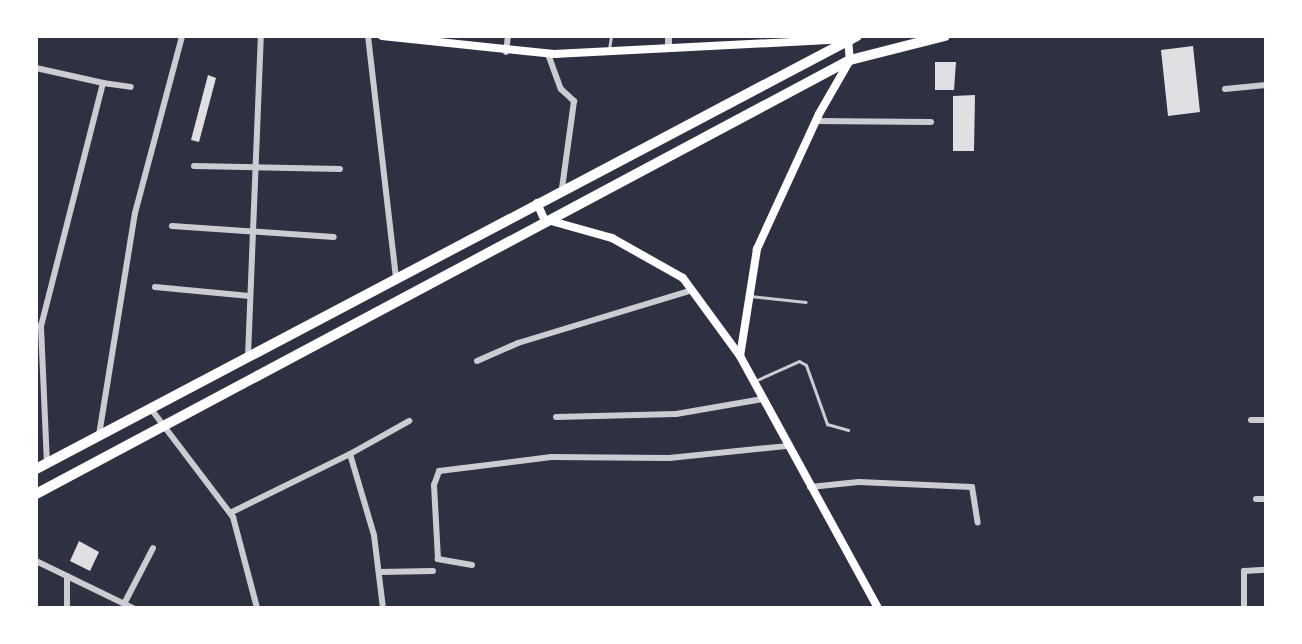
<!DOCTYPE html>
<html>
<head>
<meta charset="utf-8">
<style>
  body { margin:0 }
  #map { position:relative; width:1302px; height:644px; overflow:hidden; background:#2d3142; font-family:Merriweather,serif }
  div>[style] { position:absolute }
  .building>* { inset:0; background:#e0e0e3 }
  .service>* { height:3px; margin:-1.5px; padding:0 1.5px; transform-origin:1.5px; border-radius:1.5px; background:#caccd0 }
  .minor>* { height:6px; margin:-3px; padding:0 3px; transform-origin:3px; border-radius:3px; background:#caccd0 }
  .tertiary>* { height:7px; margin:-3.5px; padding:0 3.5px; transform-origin:3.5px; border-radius:3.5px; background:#caccd0 }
  .secondary>* { height:8px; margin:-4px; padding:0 4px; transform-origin:4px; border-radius:4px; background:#fff }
  .trunk>* { height:10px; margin:-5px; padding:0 5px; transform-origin:5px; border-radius:5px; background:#fff }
  span { translate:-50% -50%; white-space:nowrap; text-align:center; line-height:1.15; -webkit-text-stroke:6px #fff; paint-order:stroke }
  .frame { position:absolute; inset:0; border:38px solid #fff; pointer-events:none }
</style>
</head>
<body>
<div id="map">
  <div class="building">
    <i style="clip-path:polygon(1193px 46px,1200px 112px,1168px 116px,1161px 50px)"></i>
    <i style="clip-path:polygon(935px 62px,956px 62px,954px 90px,935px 90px)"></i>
    <i style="clip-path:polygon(208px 75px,216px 78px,199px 142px,191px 140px)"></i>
    <i style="clip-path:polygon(975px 95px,974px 151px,953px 151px,953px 96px)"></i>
    <i style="clip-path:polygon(79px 541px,99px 552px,90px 571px,70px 561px)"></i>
  </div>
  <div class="service">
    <i style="left:609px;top:49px;width:13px;rotate:-81deg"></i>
    <i style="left:750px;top:296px;width:56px;rotate:6.1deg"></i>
    <i style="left:757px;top:380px;width:46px;rotate:-24.3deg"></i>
    <i style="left:799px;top:361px;width:8px;rotate:30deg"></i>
    <i style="left:806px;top:365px;width:63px;rotate:70.4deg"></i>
    <i style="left:827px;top:424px;width:22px;rotate:16deg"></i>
  </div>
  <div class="minor">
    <i style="left:368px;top:36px;width:245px;rotate:83.4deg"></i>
    <i style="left:506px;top:52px;width:16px;rotate:-83deg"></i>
    <i style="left:548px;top:54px;width:37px;rotate:70deg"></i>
    <i style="left:561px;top:89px;width:18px;rotate:43deg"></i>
    <i style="left:574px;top:101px;width:89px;rotate:97.8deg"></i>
    <i style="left:36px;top:68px;width:69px;rotate:12.6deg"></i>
    <i style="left:103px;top:83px;width:252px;rotate:104.3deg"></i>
    <i style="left:103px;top:83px;width:28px;rotate:8deg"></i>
    <i style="left:1225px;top:89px;width:41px;rotate:-5.6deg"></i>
    <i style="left:816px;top:121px;width:115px;rotate:0.5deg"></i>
    <i style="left:194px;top:166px;width:146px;rotate:1.2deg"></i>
    <i style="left:172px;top:226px;width:162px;rotate:3.9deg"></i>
    <i style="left:155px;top:287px;width:95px;rotate:5.4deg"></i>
    <i style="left:36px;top:326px;width:5px;rotate:11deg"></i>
    <i style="left:41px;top:327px;width:135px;rotate:87.5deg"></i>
    <i style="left:248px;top:356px;width:320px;rotate:-87.7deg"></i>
    <i style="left:477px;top:361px;width:45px;rotate:-23.7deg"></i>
    <i style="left:518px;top:343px;width:182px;rotate:-16.9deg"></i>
    <i style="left:151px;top:409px;width:136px;rotate:52.8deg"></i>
    <i style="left:233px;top:517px;width:94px;rotate:75.2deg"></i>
    <i style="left:556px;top:417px;width:120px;rotate:-1.4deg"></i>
    <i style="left:676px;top:414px;width:88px;rotate:-9.8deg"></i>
    <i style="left:1251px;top:420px;width:15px"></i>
    <i style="left:99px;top:435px;width:225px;rotate:-80.8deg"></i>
    <i style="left:135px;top:213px;width:183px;rotate:-75.1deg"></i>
    <i style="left:350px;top:454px;width:68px;rotate:-29.2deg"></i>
    <i style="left:810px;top:487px;width:49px;rotate:-5.8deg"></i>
    <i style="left:859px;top:482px;width:113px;rotate:2.5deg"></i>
    <i style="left:972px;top:487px;width:36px;rotate:81deg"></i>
    <i style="left:1256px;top:499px;width:10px"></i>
    <i style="left:230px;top:513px;width:134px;rotate:-26.2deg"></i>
    <i style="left:350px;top:454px;width:84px;rotate:73.5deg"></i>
    <i style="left:374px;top:535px;width:74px;rotate:83deg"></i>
    <i style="left:36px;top:561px;width:108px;rotate:25.9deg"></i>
    <i style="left:472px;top:565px;width:35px;rotate:-170deg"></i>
    <i style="left:438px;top:559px;width:74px;rotate:-93.1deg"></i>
    <i style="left:434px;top:485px;width:15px;rotate:-70deg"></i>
    <i style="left:439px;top:471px;width:113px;rotate:-7.1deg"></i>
    <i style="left:551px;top:457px;width:118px;rotate:0.5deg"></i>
    <i style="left:669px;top:458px;width:120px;rotate:-5.8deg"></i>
    <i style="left:379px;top:572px;width:54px;rotate:-1.1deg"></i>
    <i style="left:67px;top:576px;width:32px;rotate:90deg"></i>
    <i style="left:124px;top:604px;width:63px;rotate:-62.6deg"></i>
    <i style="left:1244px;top:608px;width:37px;rotate:-90deg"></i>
    <i style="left:1244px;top:571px;width:22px;rotate:-3deg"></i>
  </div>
  <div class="tertiary">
    <i style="left:668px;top:36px;width:11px;rotate:90deg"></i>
  </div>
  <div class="secondary">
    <i style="left:382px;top:36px;width:173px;rotate:6deg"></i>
    <i style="left:554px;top:54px;width:294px;rotate:-2.9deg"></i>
    <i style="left:848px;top:39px;width:21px;rotate:85deg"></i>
    <i style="left:850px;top:60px;width:62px;rotate:119.9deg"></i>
    <i style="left:819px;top:114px;width:149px;rotate:114.7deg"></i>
    <i style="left:757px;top:249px;width:108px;rotate:99deg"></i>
    <i style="left:537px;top:203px;width:17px;rotate:66deg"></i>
    <i style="left:544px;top:219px;width:71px;rotate:15.6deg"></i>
    <i style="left:612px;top:238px;width:81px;rotate:29.4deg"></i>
    <i style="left:683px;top:278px;width:97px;rotate:53.8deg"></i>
    <i style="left:740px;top:356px;width:287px;rotate:61.3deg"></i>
  </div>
  <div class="trunk">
    <i style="left:36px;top:469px;width:928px;rotate:-27.81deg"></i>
    <i style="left:36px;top:494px;width:922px;rotate:-28.07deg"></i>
    <i style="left:850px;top:60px;width:98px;rotate:-14.2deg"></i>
  </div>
  <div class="frame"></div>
</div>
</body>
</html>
